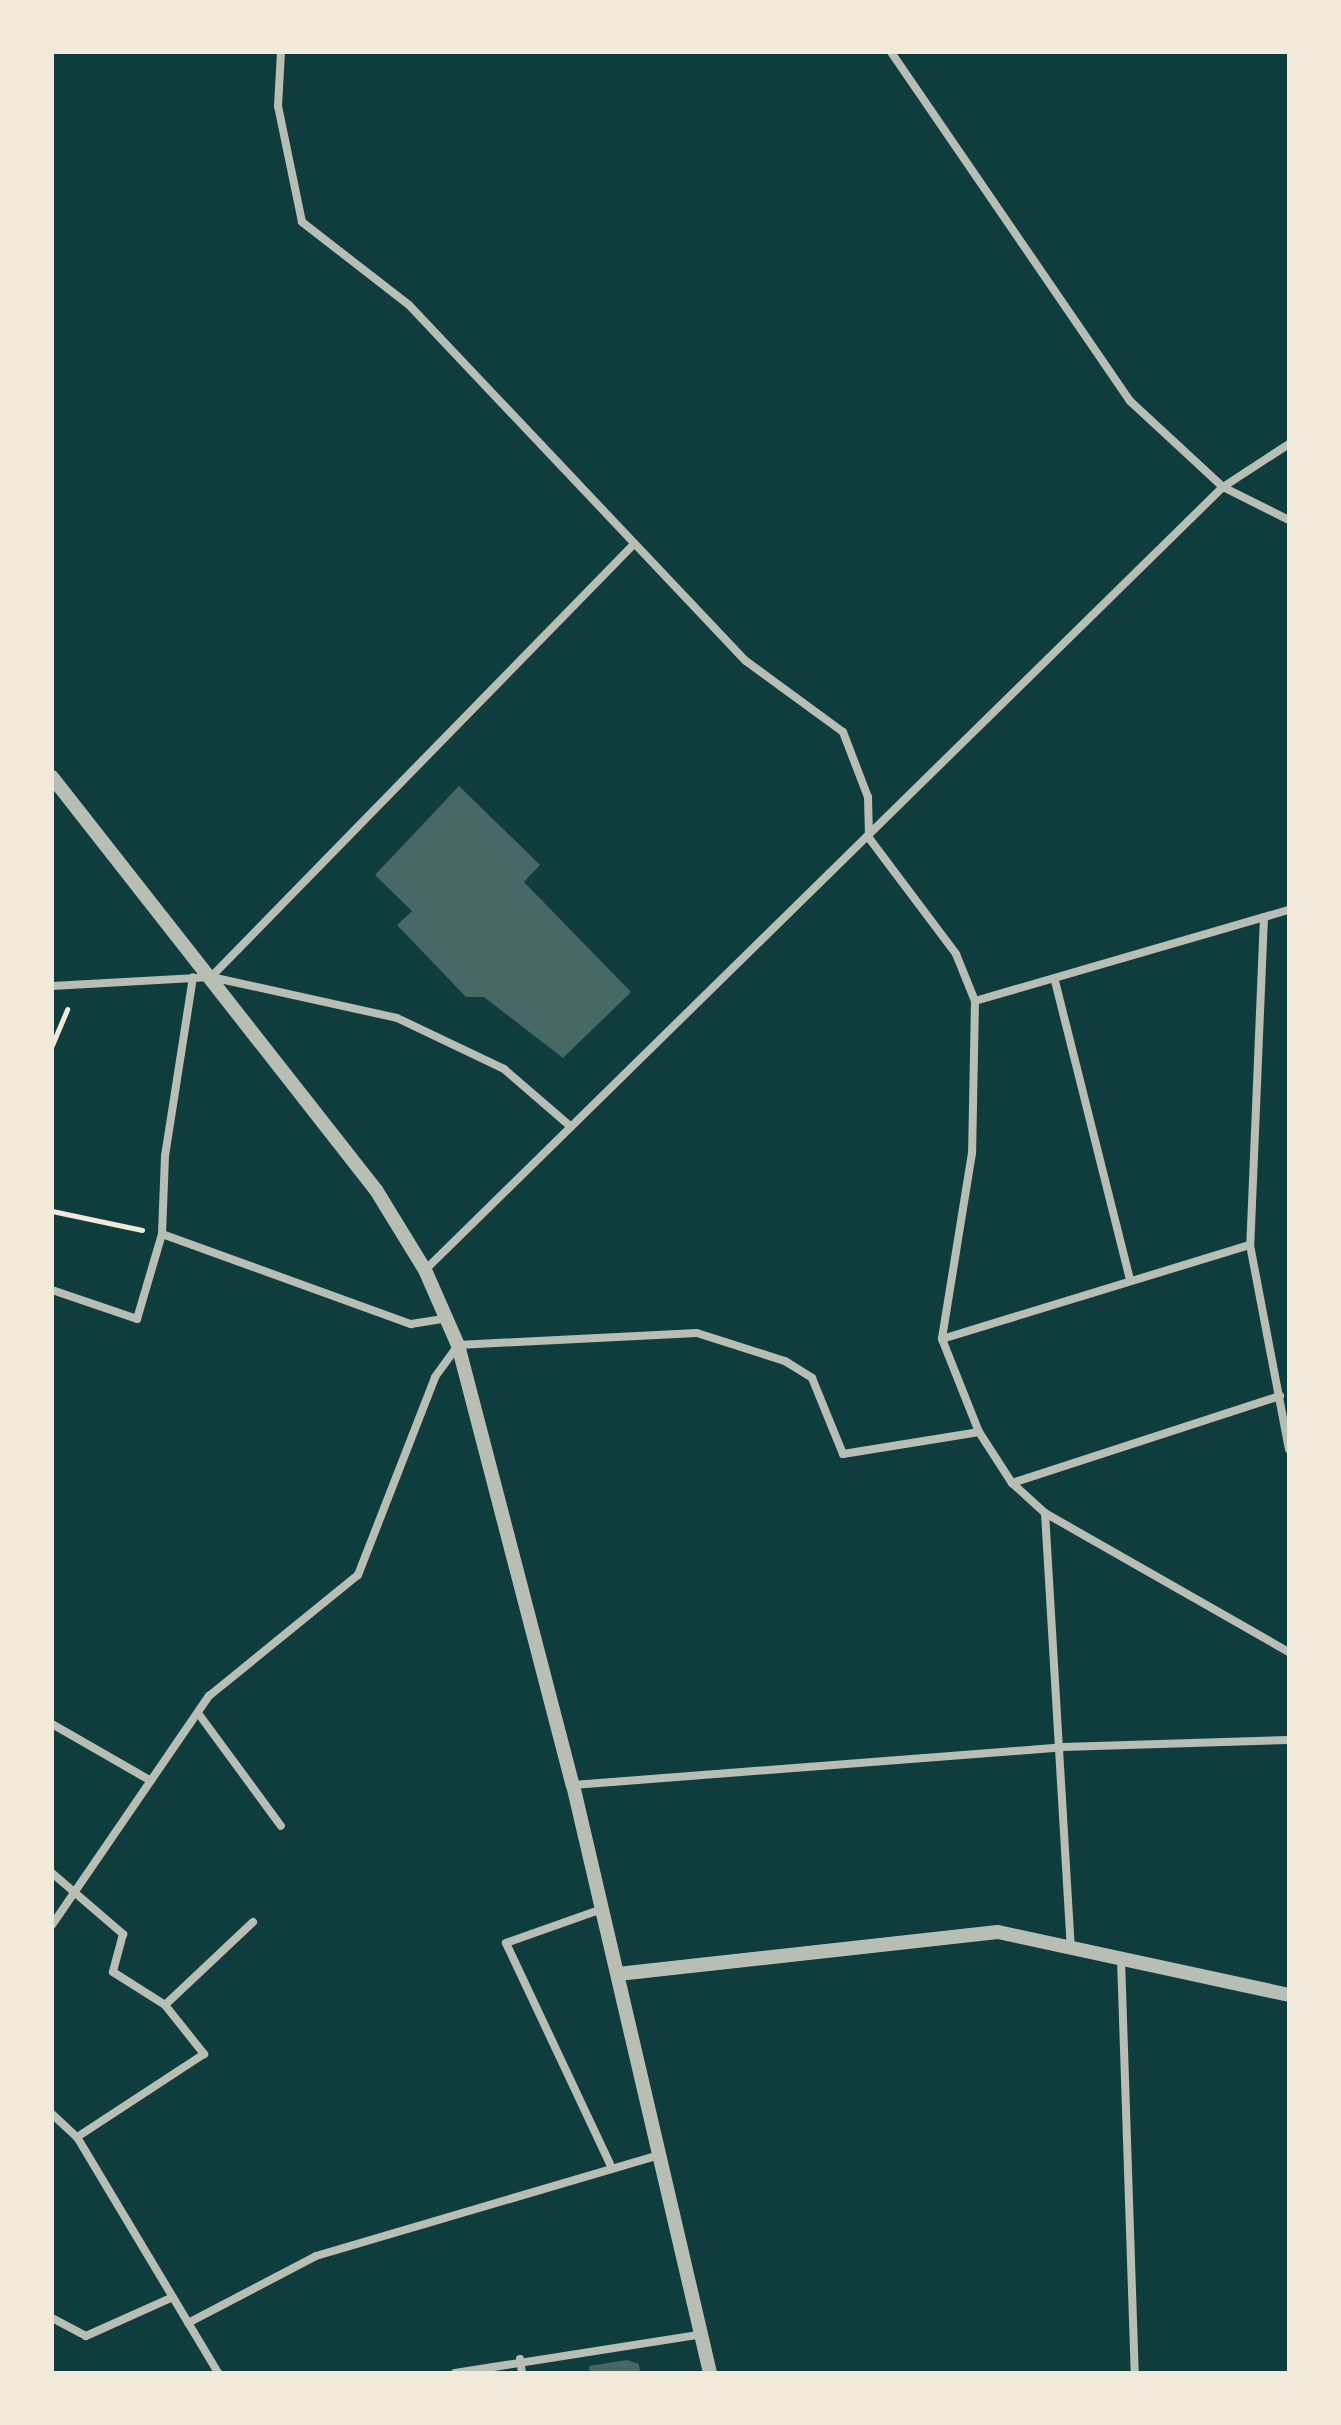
<!DOCTYPE html>
<html>
<head>
<meta charset="utf-8">
<style>
  body { margin:0 }
  #map { position:relative; width:1341px; height:2425px; overflow:hidden; background:#0f3d3e; font-family:"Nunito Sans",sans-serif }
  div>[style] { position:absolute }
  .building>* { inset:0; background:#486865 }
  .path>* { height:5px; margin:-2.5px; padding:0 2.5px; transform-origin:2.5px; border-radius:2.5px; background:#f1e9da }
  .minor>* { height:8px; margin:-4px; padding:0 4px; transform-origin:4px; border-radius:4px; background:#b8beb3 }
  .tertiary>* { height:14px; margin:-7px; padding:0 7px; transform-origin:7px; border-radius:7px; background:#b8beb3 }
  span { translate:-50% -50%; white-space:nowrap; text-align:center; line-height:1.15; -webkit-text-stroke:7px #f1e9da; paint-order:stroke }
  .frame { position:absolute; inset:0; border:54px solid #f1e9da; pointer-events:none }
</style>
</head>
<body>
<div id="map">
  <div class="building">
    <i style="clip-path:polygon(459px 786px,540px 865px,524px 882px,631px 992px,563px 1058px,484px 997px,466px 997px,397px 925px,412px 911px,375px 875px)"></i>
    <i style="clip-path:polygon(627px 2360px,639px 2364px,640px 2373px,590px 2373px,589px 2366px)"></i>
  </div>
  <div class="path">
    <i style="left:52px;top:1045px;width:39px;rotate:-67deg"></i>
    <i style="left:52px;top:1211px;width:92px;rotate:11.9deg"></i>
  </div>
  <div class="minor">
    <i style="left:281px;top:52px;width:54px;rotate:93.2deg"></i>
    <i style="left:278px;top:106px;width:118px;rotate:78.3deg"></i>
    <i style="left:302px;top:222px;width:135px;rotate:37.8deg"></i>
    <i style="left:409px;top:305px;width:490px;rotate:46.6deg"></i>
    <i style="left:746px;top:661px;width:120px;rotate:36.2deg"></i>
    <i style="left:843px;top:732px;width:70px;rotate:69deg"></i>
    <i style="left:868px;top:797px;width:41px;rotate:88.6deg"></i>
    <i style="left:869px;top:838px;width:145px;rotate:53.1deg"></i>
    <i style="left:956px;top:954px;width:51px;rotate:68deg"></i>
    <i style="left:975px;top:1001px;width:152px;rotate:91.1deg"></i>
    <i style="left:972px;top:1153px;width:188px;rotate:99.2deg"></i>
    <i style="left:942px;top:1339px;width:100px;rotate:68.3deg"></i>
    <i style="left:979px;top:1432px;width:61px;rotate:57.1deg"></i>
    <i style="left:1012px;top:1483px;width:45px;rotate:42.3deg"></i>
    <i style="left:1045px;top:1513px;width:281px;rotate:29.7deg"></i>
    <i style="left:891px;top:52px;width:423px;rotate:55.6deg"></i>
    <i style="left:1130px;top:401px;width:127px;rotate:42.8deg"></i>
    <i style="left:1223px;top:487px;width:74px;rotate:26.6deg"></i>
    <i style="left:1264px;top:917px;width:328px;rotate:92.4deg"></i>
    <i style="left:1250px;top:1245px;width:208px;rotate:79.2deg"></i>
    <i style="left:211px;top:977px;width:190px;rotate:12.4deg"></i>
    <i style="left:397px;top:1018px;width:119px;rotate:25.5deg"></i>
    <i style="left:504px;top:1069px;width:87px;rotate:40.8deg"></i>
    <i style="left:1055px;top:981px;width:308px;rotate:75.9deg"></i>
    <i style="left:52px;top:986px;width:159px;rotate:-3.2deg"></i>
    <i style="left:211px;top:977px;width:605px;rotate:-45.67deg"></i>
    <i style="left:975px;top:1001px;width:327px;rotate:-16.2deg"></i>
    <i style="left:162px;top:1234px;width:265px;rotate:19.9deg"></i>
    <i style="left:411px;top:1324px;width:36px;rotate:-9deg"></i>
    <i style="left:425px;top:1270px;width:1118px;rotate:-44.46deg"></i>
    <i style="left:1223px;top:487px;width:79px;rotate:-33.1deg"></i>
    <i style="left:52px;top:1290px;width:90px;rotate:18.8deg"></i>
    <i style="left:137px;top:1319px;width:89px;rotate:-73.6deg"></i>
    <i style="left:162px;top:1234px;width:78px;rotate:-87.8deg"></i>
    <i style="left:165px;top:1156px;width:181px;rotate:-81.1deg"></i>
    <i style="left:942px;top:1339px;width:322px;rotate:-17deg"></i>
    <i style="left:1012px;top:1483px;width:282px;rotate:-18deg"></i>
    <i style="left:1045px;top:1513px;width:435px;rotate:86.6deg"></i>
    <i style="left:198px;top:1713px;width:140px;rotate:53.7deg"></i>
    <i style="left:52px;top:1724px;width:114px;rotate:29.9deg"></i>
    <i style="left:573px;top:1785px;width:491px;rotate:-4.4deg"></i>
    <i style="left:1063px;top:1747px;width:226px;rotate:-1.8deg"></i>
    <i style="left:52px;top:1873px;width:94px;rotate:40.7deg"></i>
    <i style="left:123px;top:1934px;width:39px;rotate:105deg"></i>
    <i style="left:113px;top:1972px;width:62px;rotate:32.4deg"></i>
    <i style="left:165px;top:2005px;width:63px;rotate:51.5deg"></i>
    <i style="left:204px;top:2054px;width:152px;rotate:146.8deg"></i>
    <i style="left:602px;top:1909px;width:102px;rotate:160.5deg"></i>
    <i style="left:506px;top:1943px;width:244px;rotate:64.8deg"></i>
    <i style="left:52px;top:1925px;width:278px;rotate:-55.6deg"></i>
    <i style="left:209px;top:1696px;width:192px;rotate:-39.1deg"></i>
    <i style="left:358px;top:1575px;width:212px;rotate:-68.7deg"></i>
    <i style="left:435px;top:1377px;width:39px;rotate:-54deg"></i>
    <i style="left:458px;top:1345px;width:239px;rotate:-2.9deg"></i>
    <i style="left:697px;top:1333px;width:92px;rotate:17.7deg"></i>
    <i style="left:785px;top:1361px;width:32px;rotate:32deg"></i>
    <i style="left:812px;top:1378px;width:82px;rotate:67.8deg"></i>
    <i style="left:843px;top:1454px;width:138px;rotate:-9.2deg"></i>
    <i style="left:1121px;top:1959px;width:414px;rotate:88.1deg"></i>
    <i style="left:165px;top:2005px;width:121px;rotate:-43.3deg"></i>
    <i style="left:52px;top:2114px;width:34px;rotate:43deg"></i>
    <i style="left:77px;top:2137px;width:275px;rotate:59.1deg"></i>
    <i style="left:52px;top:2318px;width:38px;rotate:28deg"></i>
    <i style="left:86px;top:2336px;width:95px;rotate:-24.1deg"></i>
    <i style="left:188px;top:2323px;width:144px;rotate:-27.6deg"></i>
    <i style="left:316px;top:2256px;width:353px;rotate:-16.4deg"></i>
    <i style="left:520px;top:2359px;width:14px;rotate:82deg"></i>
    <i style="left:455px;top:2373px;width:251px;rotate:-8.9deg"></i>
  </div>
  <div class="tertiary">
    <i style="left:52px;top:777px;width:525px;rotate:51.89deg"></i>
    <i style="left:376px;top:1190px;width:94px;rotate:58.5deg"></i>
    <i style="left:425px;top:1270px;width:82px;rotate:66.3deg"></i>
    <i style="left:458px;top:1345px;width:455px;rotate:75.4deg"></i>
    <i style="left:573px;top:1785px;width:604px;rotate:76.88deg"></i>
    <i style="left:618px;top:1974px;width:382px;rotate:-6.3deg"></i>
    <i style="left:998px;top:1932px;width:298px;rotate:12.2deg"></i>
  </div>
  <div class="frame"></div>
</div>
</body>
</html>
